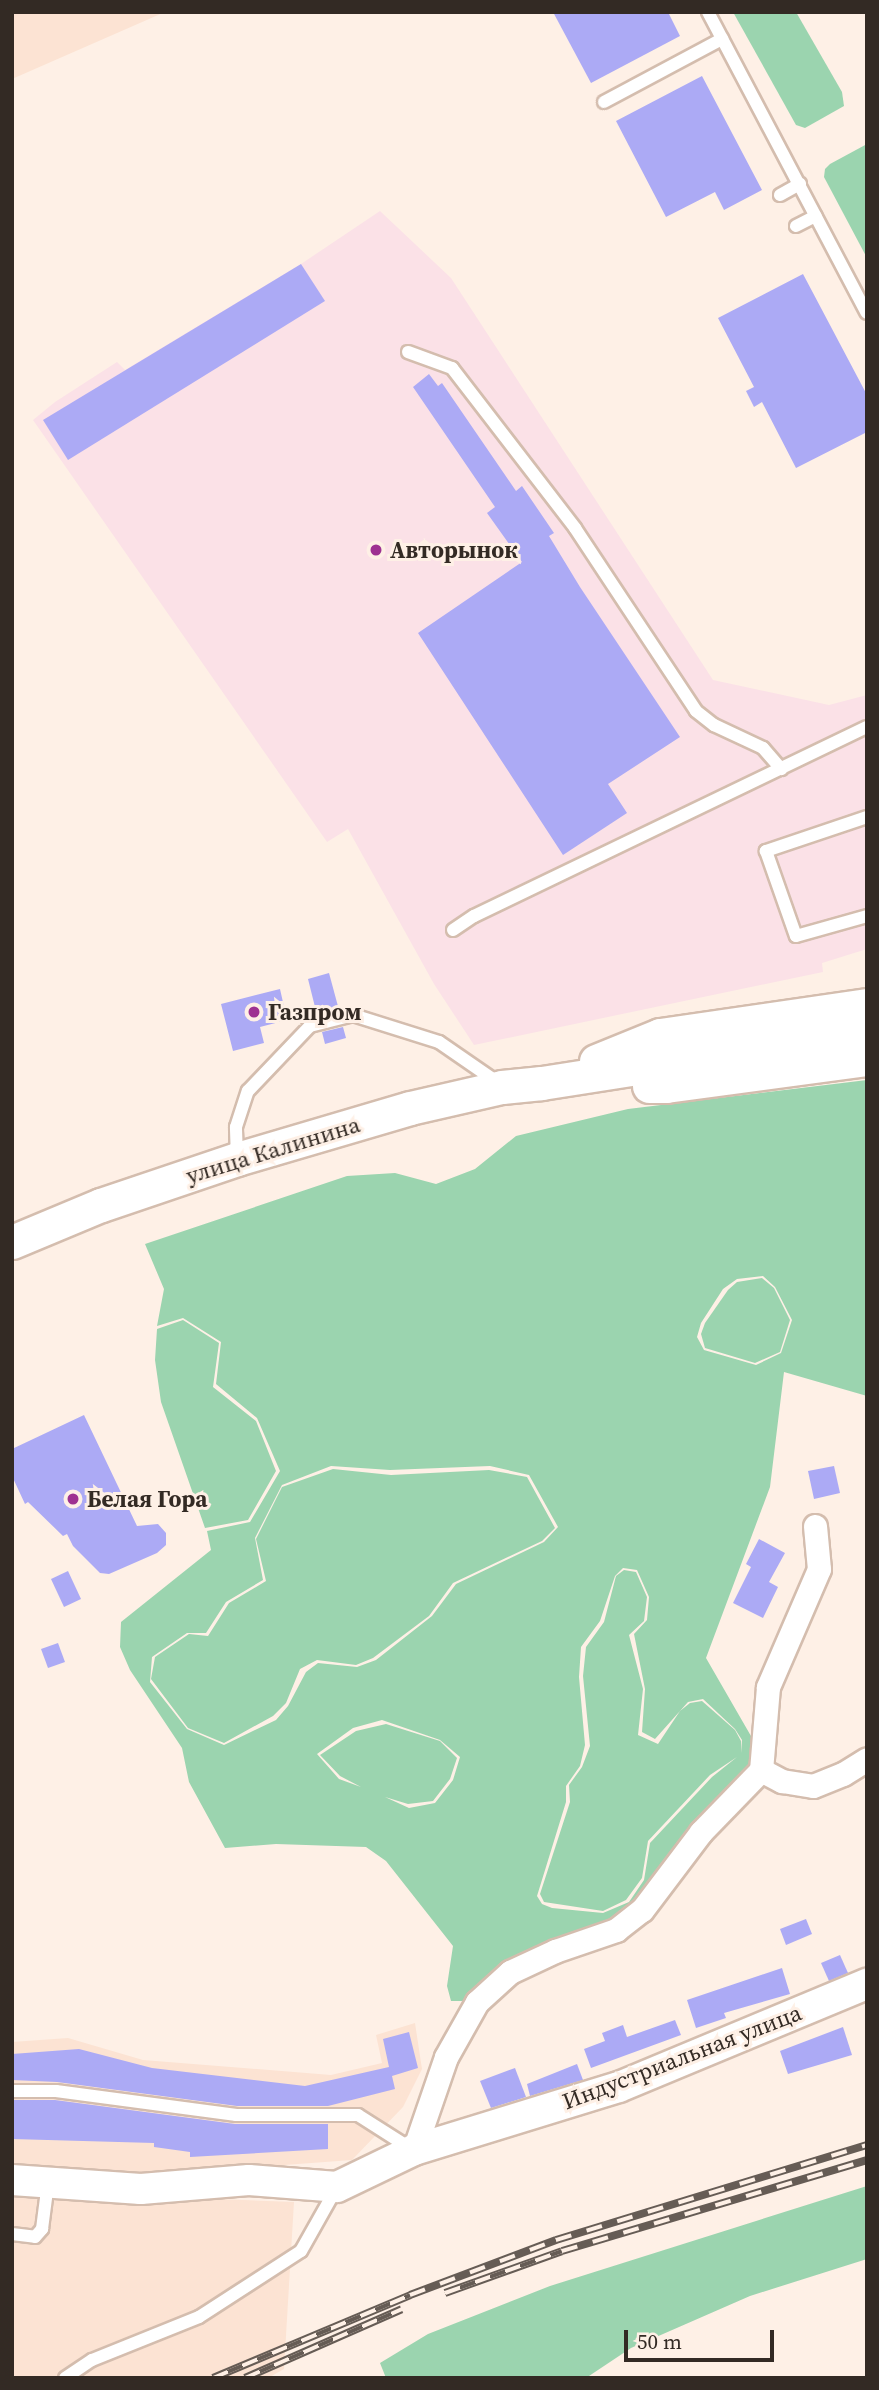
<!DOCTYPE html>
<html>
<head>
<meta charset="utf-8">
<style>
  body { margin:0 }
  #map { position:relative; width:879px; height:2390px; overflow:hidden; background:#fef0e6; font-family:"Source Serif 4",serif }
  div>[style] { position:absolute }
  .commercial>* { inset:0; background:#fbe1e7 }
  .built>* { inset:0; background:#fce3d3 }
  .green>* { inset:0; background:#9bd4af }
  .building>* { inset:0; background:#acaaf5 }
  .roads { filter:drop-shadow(2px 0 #d4bdae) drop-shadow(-2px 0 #d4bdae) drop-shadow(0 2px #d4bdae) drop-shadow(0 -2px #d4bdae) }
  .service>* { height:12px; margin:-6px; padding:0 6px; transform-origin:6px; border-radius:6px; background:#fff }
  .minor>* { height:23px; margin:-11.5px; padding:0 11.5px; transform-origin:11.5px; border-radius:11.5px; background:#fff }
  .tertiary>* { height:30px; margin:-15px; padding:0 15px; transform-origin:15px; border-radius:15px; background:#fff }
  .secondary>* { height:33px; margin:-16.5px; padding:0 16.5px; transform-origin:16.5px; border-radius:16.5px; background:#fff }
  .rail>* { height:8px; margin-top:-4px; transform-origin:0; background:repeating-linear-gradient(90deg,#fef0e6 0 16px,#665c55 0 32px); box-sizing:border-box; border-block:2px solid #665c55 }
  .dots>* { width:19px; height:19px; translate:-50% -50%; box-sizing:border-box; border:4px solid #fef0e6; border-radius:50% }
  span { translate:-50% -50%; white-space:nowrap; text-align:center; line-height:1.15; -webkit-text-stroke:6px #fef0e6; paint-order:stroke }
  .poi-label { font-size:23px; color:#332a24; font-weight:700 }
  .left { translate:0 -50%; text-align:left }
  .street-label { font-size:23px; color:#332a24 }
  .frame { position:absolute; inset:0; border:14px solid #332a24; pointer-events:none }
  .scale { position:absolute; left:624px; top:2330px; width:150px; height:32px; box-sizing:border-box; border:4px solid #332a24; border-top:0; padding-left:9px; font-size:21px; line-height:24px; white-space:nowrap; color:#332a24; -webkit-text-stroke:5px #fef0e6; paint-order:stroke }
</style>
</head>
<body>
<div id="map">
  <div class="commercial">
    <i style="clip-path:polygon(380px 211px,451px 278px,713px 680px,829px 705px,867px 695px,867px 949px,822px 963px,823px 972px,474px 1045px,434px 984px,348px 829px,327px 842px,33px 420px,55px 402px,117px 362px,125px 370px,301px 264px)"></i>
  </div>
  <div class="built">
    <i style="clip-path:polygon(12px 12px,165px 12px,12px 79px)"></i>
    <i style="clip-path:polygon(415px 2023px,422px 2069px,403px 2107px,352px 2160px,165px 2174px,12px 2167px,12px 2042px,68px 2038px,143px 2060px,331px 2075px,382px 2063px,376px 2035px)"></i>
    <i style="clip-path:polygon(12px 2191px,294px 2202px,284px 2369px,268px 2378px,12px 2378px)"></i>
  </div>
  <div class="green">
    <i style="clip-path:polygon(733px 12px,796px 12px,842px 92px,844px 106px,805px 128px,796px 125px)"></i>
    <i style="clip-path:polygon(867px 144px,867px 258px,824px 177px,825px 169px,830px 164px)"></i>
    <i style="clip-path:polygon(evenodd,867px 1080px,867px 1396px,784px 1372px,770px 1487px,706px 1658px,755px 1743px,756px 1771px,640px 1909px,470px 2001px,451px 2001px,447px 1986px,453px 1946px,386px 1861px,366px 1847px,276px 1844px,225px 1848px,189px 1782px,182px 1748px,130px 1670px,120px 1647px,121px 1622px,211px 1550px,207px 1531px,250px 1522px,280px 1471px,257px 1418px,216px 1384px,221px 1342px,183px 1318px,157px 1326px,164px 1289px,145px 1244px,347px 1176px,395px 1173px,436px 1184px,475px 1169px,516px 1136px,628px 1109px,867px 1080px,763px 1276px,775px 1287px,792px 1320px,781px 1353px,756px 1365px,704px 1350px,697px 1337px,701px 1323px,723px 1289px,737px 1279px,763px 1276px,867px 1080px,331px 1466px,390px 1470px,490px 1466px,529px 1475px,558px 1527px,544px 1542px,456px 1584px,432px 1616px,376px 1660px,357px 1667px,318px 1663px,306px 1672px,288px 1706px,276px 1720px,224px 1745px,187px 1729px,150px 1682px,152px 1657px,187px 1633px,206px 1633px,226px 1602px,263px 1580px,255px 1538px,282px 1485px,331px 1466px,867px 1080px,623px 1568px,637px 1570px,649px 1597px,647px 1620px,634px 1634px,645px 1689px,642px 1732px,655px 1739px,688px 1702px,703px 1699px,735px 1729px,742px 1740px,741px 1753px,741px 1741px,735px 1730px,702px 1701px,690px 1703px,680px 1711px,658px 1744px,638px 1735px,643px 1689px,629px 1635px,644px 1621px,647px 1597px,636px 1572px,624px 1570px,616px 1576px,604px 1622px,586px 1647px,583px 1676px,590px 1746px,582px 1767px,569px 1785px,570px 1802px,540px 1894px,544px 1902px,603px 1911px,626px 1900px,642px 1878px,648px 1841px,710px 1775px,737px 1757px,712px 1777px,650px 1843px,644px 1880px,629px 1902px,603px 1913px,552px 1908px,542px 1904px,537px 1896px,566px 1802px,566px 1786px,580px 1766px,585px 1745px,579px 1677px,581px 1647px,600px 1621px,615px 1576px,623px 1568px,867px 1080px,382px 1720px,440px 1740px,460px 1757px,453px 1780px,435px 1803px,409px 1808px,385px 1797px,408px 1804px,433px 1801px,450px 1779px,457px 1758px,440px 1741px,386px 1724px,356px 1731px,320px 1755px,340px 1776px,361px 1787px,339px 1779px,317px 1754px,353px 1728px,382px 1720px)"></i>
    <i style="clip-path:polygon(762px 1278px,774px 1288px,790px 1320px,780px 1352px,755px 1363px,705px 1348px,701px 1334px,705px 1323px,728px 1290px,737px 1282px)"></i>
    <i style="clip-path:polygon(183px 1320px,219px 1343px,213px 1387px,256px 1421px,276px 1471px,248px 1520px,205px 1528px,161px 1402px,155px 1360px,157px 1329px)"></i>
    <i style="clip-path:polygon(333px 1469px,391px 1475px,489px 1470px,527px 1477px,555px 1528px,542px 1541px,453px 1583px,429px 1616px,373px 1658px,356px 1665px,317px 1660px,300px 1669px,286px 1703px,273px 1716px,224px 1743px,188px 1728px,151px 1679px,155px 1657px,189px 1634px,208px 1636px,229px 1603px,266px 1581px,256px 1539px,282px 1487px)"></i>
    <i style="clip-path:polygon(867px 2186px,867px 2259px,750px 2296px,631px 2348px,586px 2378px,386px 2378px,380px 2363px,428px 2334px,550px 2286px)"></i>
  </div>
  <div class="building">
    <i style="clip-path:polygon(553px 12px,668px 12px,680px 36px,591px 83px)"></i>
    <i style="clip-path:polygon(702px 76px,762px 190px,724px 210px,715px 192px,666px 217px,616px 121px)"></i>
    <i style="clip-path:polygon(301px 264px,325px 301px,68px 460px,43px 420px)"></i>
    <i style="clip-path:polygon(803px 274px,867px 395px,867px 432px,796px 468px,762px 402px,754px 407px,746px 391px,754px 387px,718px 318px)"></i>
    <i style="clip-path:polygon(429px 374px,438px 386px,442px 383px,516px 491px,522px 486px,554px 533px,549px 536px,580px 587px,680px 737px,608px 784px,627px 813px,563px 855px,418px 633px,522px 562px,487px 513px,495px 507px,413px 387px)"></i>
    <i style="clip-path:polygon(329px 973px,339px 1010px,317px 1015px,308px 979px)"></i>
    <i style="clip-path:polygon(280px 989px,287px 1020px,260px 1027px,264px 1043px,233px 1051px,221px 1004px)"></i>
    <i style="clip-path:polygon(343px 1027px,346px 1038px,325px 1044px,322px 1032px)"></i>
    <i style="clip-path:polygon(84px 1415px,137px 1526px,158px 1524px,166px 1533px,166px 1545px,157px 1553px,109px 1574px,100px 1573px,73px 1546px,67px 1534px,63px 1536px,28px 1502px,25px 1504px,12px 1476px,12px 1449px)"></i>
    <i style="clip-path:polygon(834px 1466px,840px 1493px,814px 1499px,808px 1471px)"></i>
    <i style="clip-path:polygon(759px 1539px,785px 1553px,769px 1582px,778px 1587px,763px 1618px,733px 1603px,751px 1567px,746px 1564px)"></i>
    <i style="clip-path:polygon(68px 1571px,81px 1599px,64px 1607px,51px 1579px)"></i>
    <i style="clip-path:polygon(58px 1643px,65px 1662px,48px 1668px,41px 1649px)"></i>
    <i style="clip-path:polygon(806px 1919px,812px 1934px,786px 1945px,780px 1929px)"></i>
    <i style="clip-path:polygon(840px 1955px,848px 1973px,829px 1981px,821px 1963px)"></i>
    <i style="clip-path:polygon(782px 1968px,790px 1994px,724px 2013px,726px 2018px,696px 2028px,687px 2000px)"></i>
    <i style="clip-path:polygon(675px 2020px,681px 2035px,591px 2068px,584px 2049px,605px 2041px,602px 2033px,623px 2025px,627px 2037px)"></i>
    <i style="clip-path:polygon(843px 2027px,852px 2055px,788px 2074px,780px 2051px)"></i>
    <i style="clip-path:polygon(409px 2032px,418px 2068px,392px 2076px,395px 2089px,328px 2106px,237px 2106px,57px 2082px,12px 2080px,12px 2054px,79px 2049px,152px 2068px,305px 2086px,389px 2067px,383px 2039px)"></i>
    <i style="clip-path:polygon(577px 2064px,583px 2080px,530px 2096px,527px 2084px)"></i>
    <i style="clip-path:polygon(515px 2068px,526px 2097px,491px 2108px,480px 2081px)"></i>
    <i style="clip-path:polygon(13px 2100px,55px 2100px,235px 2124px,328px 2124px,328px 2149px,190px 2157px,190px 2152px,154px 2147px,154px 2143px,12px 2139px)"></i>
  </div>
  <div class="roads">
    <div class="service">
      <i style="left:708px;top:12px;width:340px;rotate:62.2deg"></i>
      <i style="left:604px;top:102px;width:134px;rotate:-28.1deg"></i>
      <i style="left:780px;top:195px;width:23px;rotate:-29deg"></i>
      <i style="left:796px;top:226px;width:22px;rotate:-27deg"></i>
      <i style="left:408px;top:352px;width:47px;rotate:20deg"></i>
      <i style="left:452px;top:368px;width:202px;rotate:52.4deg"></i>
      <i style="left:575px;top:528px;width:219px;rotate:56.5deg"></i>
      <i style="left:696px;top:711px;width:23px;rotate:38deg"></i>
      <i style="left:714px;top:725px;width:54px;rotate:25.1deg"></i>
      <i style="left:763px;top:748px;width:28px;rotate:49deg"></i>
      <i style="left:867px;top:817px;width:107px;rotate:161.4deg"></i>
      <i style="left:766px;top:851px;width:90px;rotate:70.6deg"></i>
      <i style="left:796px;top:936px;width:74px;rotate:-15.7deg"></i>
      <i style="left:453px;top:930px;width:25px;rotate:-34deg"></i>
      <i style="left:474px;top:916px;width:436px;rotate:-25.7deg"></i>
      <i style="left:237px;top:1158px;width:31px;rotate:-92deg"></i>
      <i style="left:236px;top:1127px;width:38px;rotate:-72deg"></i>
      <i style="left:248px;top:1091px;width:90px;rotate:-46.4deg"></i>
      <i style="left:310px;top:1026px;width:44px;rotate:-14.3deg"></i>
      <i style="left:353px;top:1015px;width:90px;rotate:17.4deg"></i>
      <i style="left:439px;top:1042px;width:70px;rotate:34.6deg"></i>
      <i style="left:12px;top:2091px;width:44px"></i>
      <i style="left:56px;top:2091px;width:182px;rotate:7.6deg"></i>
      <i style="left:236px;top:2115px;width:122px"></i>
      <i style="left:358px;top:2115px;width:65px;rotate:32.5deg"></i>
      <i style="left:12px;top:2234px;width:23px;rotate:7deg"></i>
      <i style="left:35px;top:2237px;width:11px;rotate:-49deg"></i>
      <i style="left:42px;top:2229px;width:46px;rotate:-82.6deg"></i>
      <i style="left:65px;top:2378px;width:32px;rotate:-34deg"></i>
      <i style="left:92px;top:2360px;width:115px;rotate:-21.9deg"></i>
      <i style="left:199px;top:2317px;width:121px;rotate:-32.9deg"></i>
      <i style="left:301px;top:2251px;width:73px;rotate:-60.6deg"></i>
    </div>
    <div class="minor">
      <i style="left:815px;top:1526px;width:43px;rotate:84.7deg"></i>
      <i style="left:819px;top:1569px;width:129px;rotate:113.4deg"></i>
      <i style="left:768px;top:1687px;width:83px;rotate:94.8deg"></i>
      <i style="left:761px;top:1770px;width:24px;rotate:28deg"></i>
      <i style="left:782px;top:1781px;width:31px;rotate:9deg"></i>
      <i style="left:813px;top:1786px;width:32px;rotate:-22deg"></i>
      <i style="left:843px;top:1774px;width:28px;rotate:-32deg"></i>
      <i style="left:414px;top:2150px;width:98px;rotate:-71deg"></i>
      <i style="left:446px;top:2057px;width:63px;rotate:-60.6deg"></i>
      <i style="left:477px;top:2002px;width:45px;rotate:-42.3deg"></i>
      <i style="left:510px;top:1972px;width:50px;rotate:-25deg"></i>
      <i style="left:555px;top:1951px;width:65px;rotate:-19deg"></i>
      <i style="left:616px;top:1930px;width:33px;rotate:-38deg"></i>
      <i style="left:642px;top:1910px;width:98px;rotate:-52.9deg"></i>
      <i style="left:701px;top:1832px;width:86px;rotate:-45.9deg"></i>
    </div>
    <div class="tertiary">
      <i style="left:12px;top:2180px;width:129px;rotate:4deg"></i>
      <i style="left:141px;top:2189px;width:108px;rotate:-4.8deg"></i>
      <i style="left:249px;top:2180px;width:88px;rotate:4.5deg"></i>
      <i style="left:337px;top:2187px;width:85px;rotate:-25.7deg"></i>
      <i style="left:414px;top:2150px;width:214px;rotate:-17.1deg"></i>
      <i style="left:619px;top:2087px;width:269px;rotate:-22.6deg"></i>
    </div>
    <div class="secondary">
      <i style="left:596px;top:1061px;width:69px;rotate:-22.1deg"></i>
      <i style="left:660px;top:1035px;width:209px;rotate:-8.2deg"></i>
      <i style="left:649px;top:1086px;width:17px"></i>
      <i style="left:666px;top:1086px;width:203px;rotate:-7.7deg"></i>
      <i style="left:12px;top:1242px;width:96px;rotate:-22.6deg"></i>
      <i style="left:101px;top:1205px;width:144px;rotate:-18.7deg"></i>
      <i style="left:237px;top:1159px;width:180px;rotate:-16.4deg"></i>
      <i style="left:410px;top:1108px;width:94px;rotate:-12.9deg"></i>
      <i style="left:502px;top:1087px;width:40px;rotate:-5.7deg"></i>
      <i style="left:542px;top:1083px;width:329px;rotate:-8.9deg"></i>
    </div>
  </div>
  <div class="rail">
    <i style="left:445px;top:2293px;width:124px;rotate:-19.7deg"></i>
    <i style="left:562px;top:2251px;width:318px;rotate:-16.6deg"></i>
    <i style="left:213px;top:2378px;width:214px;rotate:-22.8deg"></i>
    <i style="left:410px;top:2295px;width:156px;rotate:-20.6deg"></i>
    <i style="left:556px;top:2240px;width:325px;rotate:-17deg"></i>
    <i style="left:245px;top:2378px;width:171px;rotate:-23.7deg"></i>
  </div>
  <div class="dots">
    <i style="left:376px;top:550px;background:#9e3191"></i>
    <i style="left:254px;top:1012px;background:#9e3191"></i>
    <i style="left:73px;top:1499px;background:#9e3191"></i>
  </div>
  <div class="poi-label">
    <span class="left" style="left:390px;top:550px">Авторынок</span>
    <span class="left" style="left:268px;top:1012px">Газпром</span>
    <span class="left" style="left:87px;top:1499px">Белая Гора</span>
  </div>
  <div class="street-label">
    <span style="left:273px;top:1150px;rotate:-17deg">улица Калинина</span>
    <span style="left:682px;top:2057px;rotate:-21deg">Индустриальная улица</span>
  </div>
  <div class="frame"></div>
  <div class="scale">50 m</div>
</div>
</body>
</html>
